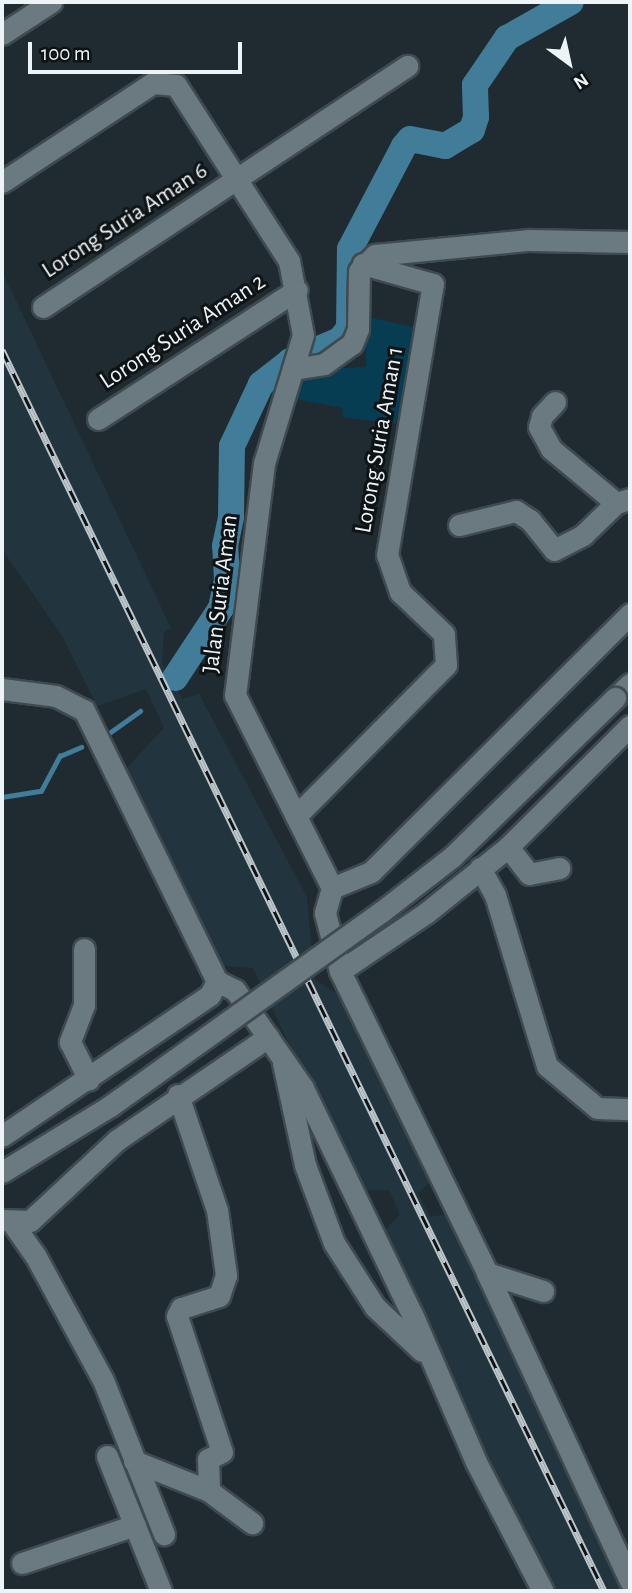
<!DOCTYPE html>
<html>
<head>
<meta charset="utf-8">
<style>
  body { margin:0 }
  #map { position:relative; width:632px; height:1593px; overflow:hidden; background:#1f2b31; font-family:"Alegreya Sans",sans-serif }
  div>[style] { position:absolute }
  .built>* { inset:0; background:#22353f }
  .green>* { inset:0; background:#073d53 }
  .stream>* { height:4.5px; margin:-2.25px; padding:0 2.25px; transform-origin:2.25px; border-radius:2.25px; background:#417c99 }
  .river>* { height:26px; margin:-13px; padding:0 13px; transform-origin:13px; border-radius:13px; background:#417c99 }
  .roads { filter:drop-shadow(2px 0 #3f4a4f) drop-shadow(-2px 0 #3f4a4f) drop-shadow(0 2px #3f4a4f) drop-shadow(0 -2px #3f4a4f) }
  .minor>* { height:21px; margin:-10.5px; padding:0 10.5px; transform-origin:10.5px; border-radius:10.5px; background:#6b7980 }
  .rail>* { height:7px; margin-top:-3.5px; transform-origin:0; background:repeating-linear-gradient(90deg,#0e1316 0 13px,#bcc5ca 0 26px); box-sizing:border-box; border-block:2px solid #bcc5ca }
  .bridges { filter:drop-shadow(2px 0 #3f4a4f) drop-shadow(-2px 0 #3f4a4f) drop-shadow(0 2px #3f4a4f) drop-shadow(0 -2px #3f4a4f) }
  .minor-bridge>* { height:21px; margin:-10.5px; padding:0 10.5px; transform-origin:10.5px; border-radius:10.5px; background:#6b7980 }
  span { translate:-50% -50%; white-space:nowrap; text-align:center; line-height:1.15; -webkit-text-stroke:6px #0e1316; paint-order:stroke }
  .street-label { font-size:24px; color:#ecf4f8 }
  .frame { position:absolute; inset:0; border:4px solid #ecf4f8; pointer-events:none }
  .north { position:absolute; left:534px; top:28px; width:70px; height:70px; -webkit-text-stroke:5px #0e1316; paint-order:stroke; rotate:147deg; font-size:19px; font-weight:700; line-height:28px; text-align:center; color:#ecf4f8 }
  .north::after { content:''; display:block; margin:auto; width:24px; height:32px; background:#ecf4f8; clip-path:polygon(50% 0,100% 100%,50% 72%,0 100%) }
  .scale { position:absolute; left:28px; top:42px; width:214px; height:32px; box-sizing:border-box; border:4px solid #ecf4f8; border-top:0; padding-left:9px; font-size:21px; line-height:24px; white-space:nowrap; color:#ecf4f8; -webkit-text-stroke:5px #0e1316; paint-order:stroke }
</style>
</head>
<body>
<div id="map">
  <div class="built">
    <i style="clip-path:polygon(2px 271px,171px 628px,164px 632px,162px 663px,182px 699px,199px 694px,307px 897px,314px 979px,341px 996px,432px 1180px,418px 1193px,430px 1216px,447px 1215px,630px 1591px,547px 1591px,381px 1234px,400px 1214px,389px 1190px,359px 1191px,253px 968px,223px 966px,122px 773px,164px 728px,146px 689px,97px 706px,62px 636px,2px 549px)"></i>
  </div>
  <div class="green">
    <i style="clip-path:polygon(364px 316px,417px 328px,396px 424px,342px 417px,343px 408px,295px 399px,303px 370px,366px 367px)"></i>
  </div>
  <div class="stream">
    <i style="left:105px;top:736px;width:43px;rotate:-35.5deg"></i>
    <i style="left:2px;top:797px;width:39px;rotate:-9deg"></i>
    <i style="left:41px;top:791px;width:40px;rotate:-62deg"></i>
    <i style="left:60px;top:756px;width:23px;rotate:-23deg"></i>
  </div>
  <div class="river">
    <i style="left:175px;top:678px;width:84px;rotate:-56.7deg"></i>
    <i style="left:221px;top:608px;width:29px;rotate:-78deg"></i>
    <i style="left:227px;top:580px;width:34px;rotate:-93deg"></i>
    <i style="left:225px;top:546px;width:30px;rotate:-78deg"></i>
    <i style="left:231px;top:517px;width:71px;rotate:-89.2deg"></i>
    <i style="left:232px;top:446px;width:68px;rotate:-64.9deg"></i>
    <i style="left:261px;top:384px;width:37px;rotate:-38deg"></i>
    <i style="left:290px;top:361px;width:54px;rotate:-22.8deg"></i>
    <i style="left:340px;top:340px;width:15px;rotate:-53deg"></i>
    <i style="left:349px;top:328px;width:79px;rotate:-89.3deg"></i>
    <i style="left:350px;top:249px;width:116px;rotate:-62.3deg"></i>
    <i style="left:404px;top:146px;width:9px;rotate:-49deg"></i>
    <i style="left:410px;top:139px;width:36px;rotate:11deg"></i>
    <i style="left:445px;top:146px;width:31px;rotate:-31deg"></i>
    <i style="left:472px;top:130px;width:14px;rotate:-73deg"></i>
    <i style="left:476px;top:117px;width:32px;rotate:-92deg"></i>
    <i style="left:475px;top:85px;width:57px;rotate:-55.8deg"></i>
    <i style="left:507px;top:38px;width:73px;rotate:-29.4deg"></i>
  </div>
  <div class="roads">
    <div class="minor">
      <i style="left:2px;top:34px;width:59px;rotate:-33.1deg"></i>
      <i style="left:2px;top:182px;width:181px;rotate:-33.3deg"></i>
      <i style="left:153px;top:83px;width:23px;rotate:5deg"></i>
      <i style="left:176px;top:85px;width:209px;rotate:57.3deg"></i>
      <i style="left:289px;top:261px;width:75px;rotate:79.3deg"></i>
      <i style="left:303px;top:335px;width:134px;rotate:106.9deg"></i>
      <i style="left:264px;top:463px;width:234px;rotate:97.1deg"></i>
      <i style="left:235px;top:695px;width:216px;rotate:63.3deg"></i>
      <i style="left:43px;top:307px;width:437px;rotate:-33.5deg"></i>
      <i style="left:293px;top:369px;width:31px;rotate:-9deg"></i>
      <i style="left:324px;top:364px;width:34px;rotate:-36deg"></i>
      <i style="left:352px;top:344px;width:16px;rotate:-68deg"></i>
      <i style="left:358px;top:329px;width:58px;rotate:-89deg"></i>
      <i style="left:359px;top:271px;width:23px;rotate:-45deg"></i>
      <i style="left:375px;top:255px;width:155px;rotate:-5.6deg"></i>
      <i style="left:529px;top:240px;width:101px;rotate:1.1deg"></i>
      <i style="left:555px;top:402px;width:19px;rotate:133deg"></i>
      <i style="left:542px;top:416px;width:11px;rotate:105deg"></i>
      <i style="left:539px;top:427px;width:25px;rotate:61deg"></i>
      <i style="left:551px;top:449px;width:85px;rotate:39.7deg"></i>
      <i style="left:98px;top:419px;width:237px;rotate:-33deg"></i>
      <i style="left:459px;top:525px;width:59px;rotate:-13.8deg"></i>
      <i style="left:516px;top:511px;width:17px;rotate:33deg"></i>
      <i style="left:530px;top:520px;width:38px;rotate:51deg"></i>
      <i style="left:554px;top:550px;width:33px;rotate:-27deg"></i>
      <i style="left:583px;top:535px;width:46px;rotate:-44.1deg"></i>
      <i style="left:616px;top:503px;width:15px;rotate:-16deg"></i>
      <i style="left:2px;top:689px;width:54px;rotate:7.4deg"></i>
      <i style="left:56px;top:696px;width:31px;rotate:27deg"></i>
      <i style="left:84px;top:710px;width:302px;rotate:63.9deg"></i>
      <i style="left:217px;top:981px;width:16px;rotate:117deg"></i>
      <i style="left:210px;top:995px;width:251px;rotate:145.9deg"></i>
      <i style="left:615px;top:698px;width:21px;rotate:-43deg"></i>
      <i style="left:296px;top:816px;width:213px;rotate:-45.2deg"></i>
      <i style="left:446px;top:665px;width:31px;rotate:-94deg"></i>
      <i style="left:444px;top:634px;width:61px;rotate:-136.3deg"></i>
      <i style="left:400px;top:592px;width:39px;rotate:-109deg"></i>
      <i style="left:387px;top:555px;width:275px;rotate:-80.4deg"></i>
      <i style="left:433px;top:284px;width:73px;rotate:-164.1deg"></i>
      <i style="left:508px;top:847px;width:34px;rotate:52deg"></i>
      <i style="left:529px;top:874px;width:31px;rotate:-11deg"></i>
      <i style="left:480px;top:868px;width:31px;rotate:61deg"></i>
      <i style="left:495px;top:895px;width:179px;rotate:73.1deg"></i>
      <i style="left:547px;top:1066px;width:65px;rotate:40deg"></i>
      <i style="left:597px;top:1108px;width:33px;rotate:2deg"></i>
      <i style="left:332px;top:888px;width:26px;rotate:106deg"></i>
      <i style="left:325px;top:913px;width:60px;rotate:75.5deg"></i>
      <i style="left:340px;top:971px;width:336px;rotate:64deg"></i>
      <i style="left:487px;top:1273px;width:59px;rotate:17.8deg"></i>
      <i style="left:332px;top:888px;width:42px;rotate:-22.3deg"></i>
      <i style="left:371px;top:872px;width:366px;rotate:-44.9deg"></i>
      <i style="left:84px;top:949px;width:56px;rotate:90deg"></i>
      <i style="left:84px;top:1005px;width:40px;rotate:111deg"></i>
      <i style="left:70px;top:1042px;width:42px;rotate:63.4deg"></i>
      <i style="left:340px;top:971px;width:104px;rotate:-34deg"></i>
      <i style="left:426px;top:913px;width:105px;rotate:-38.8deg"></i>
      <i style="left:508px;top:847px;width:172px;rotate:-44.8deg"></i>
      <i style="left:217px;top:981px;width:20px;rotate:27deg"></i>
      <i style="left:235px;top:990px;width:119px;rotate:55.2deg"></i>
      <i style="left:303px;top:1088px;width:251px;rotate:64.3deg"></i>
      <i style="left:412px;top:1314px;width:161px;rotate:66.6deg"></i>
      <i style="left:476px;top:1462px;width:145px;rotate:62.6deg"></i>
      <i style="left:283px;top:1063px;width:104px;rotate:77.8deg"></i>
      <i style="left:305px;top:1165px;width:83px;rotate:69.6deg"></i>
      <i style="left:334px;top:1243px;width:76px;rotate:57.4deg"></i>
      <i style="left:375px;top:1307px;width:64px;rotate:43.1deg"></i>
      <i style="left:178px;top:1095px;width:121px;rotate:71.3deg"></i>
      <i style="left:217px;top:1210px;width:66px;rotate:82.1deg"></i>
      <i style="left:226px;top:1275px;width:22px;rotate:108deg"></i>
      <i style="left:219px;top:1296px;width:40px;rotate:162deg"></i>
      <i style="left:181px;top:1308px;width:9px;rotate:117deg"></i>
      <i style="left:177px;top:1316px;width:143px;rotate:71.7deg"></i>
      <i style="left:222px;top:1452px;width:16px;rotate:153deg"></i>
      <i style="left:208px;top:1459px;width:32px;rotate:88deg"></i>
      <i style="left:2px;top:1220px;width:28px;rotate:2deg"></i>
      <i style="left:30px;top:1221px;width:119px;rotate:-43deg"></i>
      <i style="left:117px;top:1140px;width:183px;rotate:-34.3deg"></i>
      <i style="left:13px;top:1224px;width:38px;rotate:55deg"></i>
      <i style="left:35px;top:1255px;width:142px;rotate:61.5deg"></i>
      <i style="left:103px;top:1380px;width:166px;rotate:68.4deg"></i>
      <i style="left:487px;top:1273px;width:340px;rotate:65.1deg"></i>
      <i style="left:107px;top:1456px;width:145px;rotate:68.2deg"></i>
      <i style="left:134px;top:1461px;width:81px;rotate:21.8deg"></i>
      <i style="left:209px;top:1491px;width:54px;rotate:36.7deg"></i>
      <i style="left:22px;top:1563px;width:119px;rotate:-18.6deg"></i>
    </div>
  </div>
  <div class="rail">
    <i style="left:2px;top:350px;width:1379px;rotate:64.12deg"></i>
  </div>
  <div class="bridges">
    <div class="minor-bridge">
      <i style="left:2px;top:1172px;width:127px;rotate:-31.4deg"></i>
      <i style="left:110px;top:1106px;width:333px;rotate:-35.6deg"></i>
      <i style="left:381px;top:912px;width:90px;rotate:-37.8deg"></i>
      <i style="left:452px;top:857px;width:228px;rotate:-44.3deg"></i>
    </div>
  </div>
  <div class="street-label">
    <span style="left:125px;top:221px;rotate:-33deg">Lorong Suria Aman 6</span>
    <span style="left:183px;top:332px;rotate:-33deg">Lorong Suria Aman 2</span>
    <span style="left:380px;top:440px;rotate:-80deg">Lorong Suria Aman 1</span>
    <span style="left:221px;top:594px;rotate:-83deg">Jalan Suria Aman</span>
  </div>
  <div class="frame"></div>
  <div class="north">N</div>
  <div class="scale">100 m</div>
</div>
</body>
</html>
